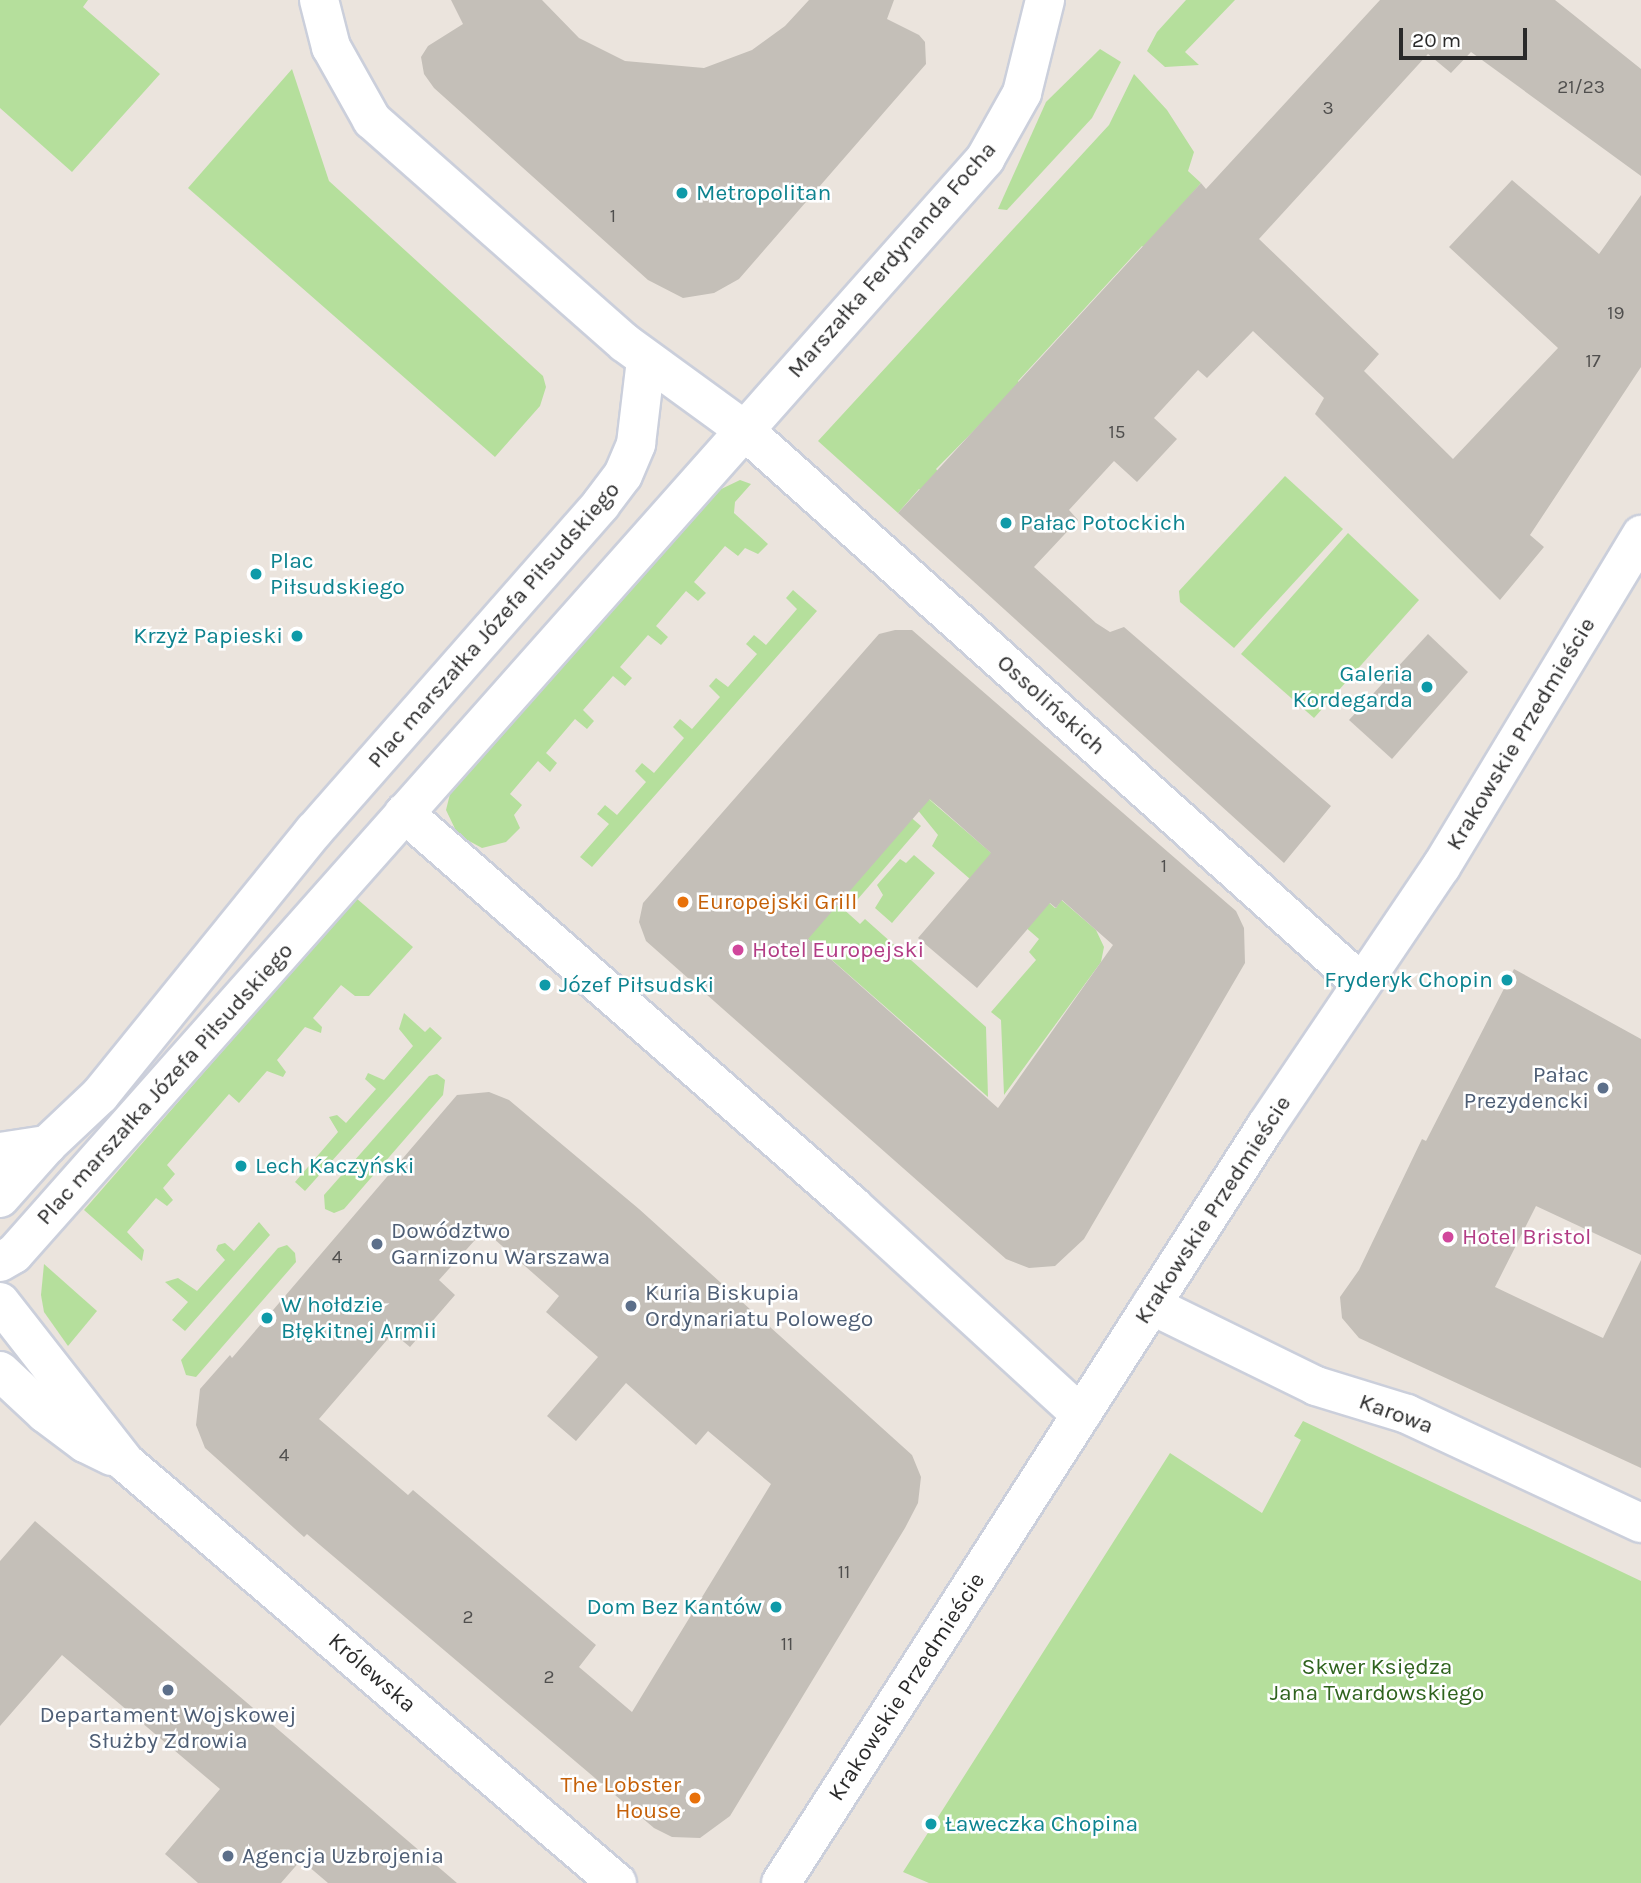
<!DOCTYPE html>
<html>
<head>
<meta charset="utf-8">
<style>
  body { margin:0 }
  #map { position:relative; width:1641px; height:1883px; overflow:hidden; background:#ebe4dd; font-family:Karla,sans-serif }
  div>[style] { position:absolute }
  .green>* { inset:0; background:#b5df9c }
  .building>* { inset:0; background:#c4bfb8 }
  .roads { filter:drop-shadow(2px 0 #cbcfdb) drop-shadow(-2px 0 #cbcfdb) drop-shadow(0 2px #cbcfdb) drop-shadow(0 -2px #cbcfdb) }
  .minor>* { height:38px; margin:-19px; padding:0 19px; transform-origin:19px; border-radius:19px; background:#fff }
  .tertiary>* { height:38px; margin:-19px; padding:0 19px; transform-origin:19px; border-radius:19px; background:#fff }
  .dots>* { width:19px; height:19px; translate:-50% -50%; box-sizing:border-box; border:4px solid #fff; border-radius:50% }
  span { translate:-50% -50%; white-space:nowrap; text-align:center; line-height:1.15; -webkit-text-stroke:5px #fff; paint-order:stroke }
  .number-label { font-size:19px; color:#504f4e }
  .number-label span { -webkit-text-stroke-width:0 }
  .culture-label { font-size:23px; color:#0d838f }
  .left { translate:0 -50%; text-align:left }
  .right { translate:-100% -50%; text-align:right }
  .street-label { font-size:23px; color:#2a2a2a }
  .food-label { font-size:23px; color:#c56008 }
  .hotel-label { font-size:23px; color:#b23c85 }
  .service-label { font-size:23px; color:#4e5e75 }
  .park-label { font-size:23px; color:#2f631e }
  .scale { position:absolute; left:1399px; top:28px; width:128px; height:32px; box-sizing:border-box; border:4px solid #2a2a2a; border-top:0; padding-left:9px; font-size:21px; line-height:24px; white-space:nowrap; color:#2a2a2a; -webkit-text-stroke:5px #fff; paint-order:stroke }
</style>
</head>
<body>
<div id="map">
  <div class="green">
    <i style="clip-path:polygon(0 0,88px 0,83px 7px,160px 74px,72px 172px,0 108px)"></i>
    <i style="clip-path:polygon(1186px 0,1235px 0,1185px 52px,1199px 65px,1165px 67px,1147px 51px,1157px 32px)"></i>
    <i style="clip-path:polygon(1100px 49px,1121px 62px,1092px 118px,1007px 210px,998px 209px,1046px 102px)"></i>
    <i style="clip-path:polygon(292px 69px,329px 181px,543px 376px,546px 387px,540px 406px,495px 457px,188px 188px)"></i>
    <i style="clip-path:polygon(1134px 74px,1167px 110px,1194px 152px,1188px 171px,1201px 183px,1145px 248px,1142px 246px,1018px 381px,1020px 384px,936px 469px,940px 474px,924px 492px,919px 489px,898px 513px,818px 441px,1109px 125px)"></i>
    <i style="clip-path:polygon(1285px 476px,1343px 529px,1234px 648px,1180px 602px,1179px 591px)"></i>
    <i style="clip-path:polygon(740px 480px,751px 484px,735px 502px,734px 513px,768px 544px,758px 554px,745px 548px,738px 556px,725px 546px,694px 582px,706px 593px,698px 601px,686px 591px,656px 626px,668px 637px,661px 645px,648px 635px,620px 667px,632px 678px,625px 686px,613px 676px,583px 710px,594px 721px,587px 729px,575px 719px,546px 753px,557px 763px,550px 772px,538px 761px,510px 794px,522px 805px,514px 815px,520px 828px,506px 842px,482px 848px,458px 835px,446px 810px,451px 790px,713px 493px)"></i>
    <i style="clip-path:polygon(1348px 533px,1419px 600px,1314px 718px,1241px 654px)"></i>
    <i style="clip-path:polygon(793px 590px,817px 611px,592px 867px,580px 857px,609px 824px,597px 814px,605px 805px,617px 815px,646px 782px,635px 771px,642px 763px,654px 773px,684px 738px,673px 727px,680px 719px,692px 729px,720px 697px,709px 686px,716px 678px,728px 687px,757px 654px,746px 644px,754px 635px,766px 645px,797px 609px,786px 598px)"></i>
    <i style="clip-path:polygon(evenodd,917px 775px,1096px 930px,1104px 947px,1101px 962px,1004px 1095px,1001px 1020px,991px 1012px,1036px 960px,1029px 952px,1039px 939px,932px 846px,938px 835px,912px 803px,917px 775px,924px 795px,1060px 902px,1056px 908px,1055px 908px,924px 795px)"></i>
    <i style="clip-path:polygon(900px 808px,921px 826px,851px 907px,830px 889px)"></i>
    <i style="clip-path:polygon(914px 855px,935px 873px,892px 923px,875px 908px,883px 895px,877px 885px,900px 859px,906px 863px)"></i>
    <i style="clip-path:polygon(356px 898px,413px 947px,369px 996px,355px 996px,341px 985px,313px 1018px,322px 1027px,321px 1033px,305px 1027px,277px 1060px,286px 1072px,283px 1077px,267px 1071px,239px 1103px,229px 1094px,167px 1165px,175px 1174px,163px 1188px,173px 1200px,167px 1206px,156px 1198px,127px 1232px,144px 1250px,142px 1261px,84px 1210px)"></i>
    <i style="clip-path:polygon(782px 904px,840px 906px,860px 924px,865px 919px,986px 1027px,988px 1097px,783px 917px)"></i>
    <i style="clip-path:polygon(404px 1013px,425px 1032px,430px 1027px,442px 1038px,305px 1191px,295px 1182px,338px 1132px,329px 1117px,337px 1115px,346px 1123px,376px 1089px,365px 1079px,368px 1073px,384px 1080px,413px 1046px,399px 1029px)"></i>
    <i style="clip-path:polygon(437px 1074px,445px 1080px,443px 1095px,344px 1209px,334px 1213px,325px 1209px,324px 1195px,429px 1076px)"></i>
    <i style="clip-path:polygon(259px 1222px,270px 1235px,185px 1331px,172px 1320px,188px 1302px,165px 1282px,178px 1278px,197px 1291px,225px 1260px,216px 1250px,218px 1245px,225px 1243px,234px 1251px)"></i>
    <i style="clip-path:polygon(287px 1245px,295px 1253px,296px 1262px,196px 1377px,186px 1375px,181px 1360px,278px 1248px)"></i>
    <i style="clip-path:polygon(44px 1264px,97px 1311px,68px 1346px,44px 1312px,41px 1295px)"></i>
    <i style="clip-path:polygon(1303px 1421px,1641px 1581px,1641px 1883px,929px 1883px,903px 1872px,1170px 1453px,1262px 1513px,1301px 1440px,1294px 1436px)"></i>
  </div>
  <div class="building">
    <i style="clip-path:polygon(451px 0,542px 0,579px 38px,625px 61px,704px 68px,752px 50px,785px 26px,809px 0,894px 0,887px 19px,919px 35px,925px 42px,926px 64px,739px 279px,714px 293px,683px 298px,648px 280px,434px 88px,424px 74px,421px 57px,428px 46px,463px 24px)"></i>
    <i style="clip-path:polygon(1380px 0,1555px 0,1641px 69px,1641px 176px,1471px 52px,1451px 73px,1428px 54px,1259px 239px,1379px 354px,1364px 371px,1453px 459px,1558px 348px,1449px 247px,1512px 180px,1599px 254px,1641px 195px,1641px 367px,1530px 535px,1544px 547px,1500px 600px,1315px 414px,1324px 398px,1253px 331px,1207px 378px,1198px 370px,1154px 418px,1177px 439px,1137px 482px,1114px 461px,1069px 510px,1078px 520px,1034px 567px,1096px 623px,1110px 632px,1124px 627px,1331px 806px,1284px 863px,898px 513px,1201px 183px,1206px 189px)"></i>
    <i style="clip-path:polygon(evenodd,895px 630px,912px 630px,1236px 911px,1244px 928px,1245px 963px,1084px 1239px,1055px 1266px,1029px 1268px,1006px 1259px,646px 941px,639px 922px,643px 903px,879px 634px,895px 630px,930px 799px,991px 853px,918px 938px,977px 988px,1050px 903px,1056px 908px,1062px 900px,1113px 945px,998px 1108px,808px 939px,930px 799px)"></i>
    <i style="clip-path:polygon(1428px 634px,1468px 672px,1392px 759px,1349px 720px)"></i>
    <i style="clip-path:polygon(1514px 969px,1641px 1039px,1641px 1255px,1536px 1206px,1495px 1287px,1603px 1338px,1641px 1260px,1641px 1468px,1359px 1338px,1342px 1318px,1340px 1297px,1359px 1270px,1422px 1139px,1426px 1141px)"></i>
    <i style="clip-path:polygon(evenodd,489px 1092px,509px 1100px,639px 1209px,912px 1455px,921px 1477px,918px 1503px,905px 1528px,730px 1816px,700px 1838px,672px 1837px,654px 1828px,307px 1534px,304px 1537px,205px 1448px,196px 1425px,200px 1389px,230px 1355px,232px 1358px,457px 1095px,489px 1092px,484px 1230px,559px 1296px,546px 1312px,598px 1357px,547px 1416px,576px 1441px,626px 1383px,696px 1445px,708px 1431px,771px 1484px,632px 1712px,579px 1667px,596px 1645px,413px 1490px,408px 1495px,319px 1419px,393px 1333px,410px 1347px,455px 1295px,439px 1280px,484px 1230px)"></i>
    <i style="clip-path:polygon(35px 1521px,457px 1883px,328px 1883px,301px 1860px,281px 1883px,198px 1883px,165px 1854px,220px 1789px,62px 1655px,0 1726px,0 1561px)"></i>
  </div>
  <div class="roads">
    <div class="minor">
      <i style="left:743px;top:429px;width:829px;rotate:41.87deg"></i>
      <i style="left:404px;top:813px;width:597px;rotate:41.19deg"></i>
      <i style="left:853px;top:1206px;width:309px;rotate:42.5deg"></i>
      <i style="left:0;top:1302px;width:204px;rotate:52deg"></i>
      <i style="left:126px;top:1463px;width:646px;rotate:40.54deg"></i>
      <i style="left:1151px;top:1305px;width:184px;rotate:26.1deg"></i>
      <i style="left:1316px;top:1386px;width:95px;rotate:17.1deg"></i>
      <i style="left:1407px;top:1414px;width:258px;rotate:25deg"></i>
      <i style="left:0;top:1371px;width:62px;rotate:43deg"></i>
      <i style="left:45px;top:1413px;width:50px;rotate:36.9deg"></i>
      <i style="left:85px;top:1443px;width:30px;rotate:26deg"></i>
      <i style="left:781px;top:1883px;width:899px;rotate:-57.35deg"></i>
      <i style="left:1266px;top:1126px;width:313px;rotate:-56deg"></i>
      <i style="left:1441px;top:867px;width:388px;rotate:-58.9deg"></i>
    </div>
    <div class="tertiary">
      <i style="left:319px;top:0;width:49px;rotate:75.7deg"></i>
      <i style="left:331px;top:47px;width:84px;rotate:60.7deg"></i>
      <i style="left:372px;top:120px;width:337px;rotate:41.4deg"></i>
      <i style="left:625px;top:343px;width:146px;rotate:36.1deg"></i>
      <i style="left:0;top:1152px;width:48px;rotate:-8.5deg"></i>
      <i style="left:0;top:1198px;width:71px;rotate:-48.4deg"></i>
      <i style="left:47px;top:1145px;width:73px;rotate:-43.3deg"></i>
      <i style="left:100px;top:1095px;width:340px;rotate:-51deg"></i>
      <i style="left:314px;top:831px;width:435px;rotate:-48.7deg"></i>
      <i style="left:601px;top:504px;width:36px;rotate:-53deg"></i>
      <i style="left:623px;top:475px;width:34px;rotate:-67deg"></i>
      <i style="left:636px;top:444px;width:85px;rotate:-83.2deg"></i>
      <i style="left:0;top:1262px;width:16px;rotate:-30deg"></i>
      <i style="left:14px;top:1254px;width:1464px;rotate:-48.43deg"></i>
      <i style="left:985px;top:159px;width:76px;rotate:-60.7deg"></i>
      <i style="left:1022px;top:93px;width:96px;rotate:-76.1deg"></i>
    </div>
  </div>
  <div class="dots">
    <i style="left:682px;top:193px;background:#0f9aa8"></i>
    <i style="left:1006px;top:523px;background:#0f9aa8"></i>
    <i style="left:256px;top:574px;background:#0f9aa8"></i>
    <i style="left:297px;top:636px;background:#0f9aa8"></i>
    <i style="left:1427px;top:687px;background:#0f9aa8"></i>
    <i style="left:683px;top:902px;background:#e8710a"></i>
    <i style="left:738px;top:950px;background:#d1479c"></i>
    <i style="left:1507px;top:980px;background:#0f9aa8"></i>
    <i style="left:545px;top:985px;background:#0f9aa8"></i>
    <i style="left:1603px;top:1088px;background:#5c6f8a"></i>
    <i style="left:241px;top:1166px;background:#0f9aa8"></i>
    <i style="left:1448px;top:1237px;background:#d1479c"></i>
    <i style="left:377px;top:1244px;background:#5c6f8a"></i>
    <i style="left:631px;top:1306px;background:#5c6f8a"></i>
    <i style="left:267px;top:1318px;background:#0f9aa8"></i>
    <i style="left:776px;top:1607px;background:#0f9aa8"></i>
    <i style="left:168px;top:1690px;background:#5c6f8a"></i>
    <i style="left:695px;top:1798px;background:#e8710a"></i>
    <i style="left:931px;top:1824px;background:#0f9aa8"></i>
    <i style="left:228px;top:1856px;background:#5c6f8a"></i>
  </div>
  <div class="number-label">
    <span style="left:1581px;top:88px">21/23</span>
    <span style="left:1328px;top:109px">3</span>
    <span style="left:613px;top:217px">1</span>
    <span style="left:1616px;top:314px">19</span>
    <span style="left:1593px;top:362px">17</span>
    <span style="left:1117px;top:433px">15</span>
    <span style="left:1164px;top:867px">1</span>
    <span style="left:337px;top:1258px">4</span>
    <span style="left:284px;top:1456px">4</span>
    <span style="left:844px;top:1573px">11</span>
    <span style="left:468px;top:1618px">2</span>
    <span style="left:787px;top:1645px">11</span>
    <span style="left:549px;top:1678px">2</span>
  </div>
  <div class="culture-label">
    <span class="left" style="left:696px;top:193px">Metropolitan</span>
    <span class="left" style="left:1020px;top:523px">Pałac Potockich</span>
    <span class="left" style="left:270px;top:574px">Plac<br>Piłsudskiego</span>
    <span class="right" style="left:283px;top:636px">Krzyż Papieski</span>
    <span class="right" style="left:1413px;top:687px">Galeria<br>Kordegarda</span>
    <span class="right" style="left:1493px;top:980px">Fryderyk Chopin</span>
    <span class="left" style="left:559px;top:985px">Józef Piłsudski</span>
    <span class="left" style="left:255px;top:1166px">Lech Kaczyński</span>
    <span class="left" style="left:281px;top:1318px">W hołdzie<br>Błękitnej Armii</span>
    <span class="right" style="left:762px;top:1607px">Dom Bez Kantów</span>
    <span class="left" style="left:945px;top:1824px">Ławeczka Chopina</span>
  </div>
  <div class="street-label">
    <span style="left:892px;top:260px;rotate:-49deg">Marszałka Ferdynanda Focha</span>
    <span style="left:494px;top:625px;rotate:-49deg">Plac marszałka Józefa Piłsudskiego</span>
    <span style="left:1051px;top:705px;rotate:42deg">Ossolińskich</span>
    <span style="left:1521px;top:734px;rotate:-59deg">Krakowskie Przedmieście</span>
    <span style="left:165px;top:1084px;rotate:-48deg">Plac marszałka Józefa Piłsudskiego</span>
    <span style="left:1213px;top:1210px;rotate:-57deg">Krakowskie Przedmieście</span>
    <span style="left:1396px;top:1414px;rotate:20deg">Karowa</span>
    <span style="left:372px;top:1673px;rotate:41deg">Królewska</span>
    <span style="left:907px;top:1687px;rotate:-57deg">Krakowskie Przedmieście</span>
  </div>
  <div class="food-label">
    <span class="left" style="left:697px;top:902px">Europejski Grill</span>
    <span class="right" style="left:681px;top:1798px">The Lobster<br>House</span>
  </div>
  <div class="hotel-label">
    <span class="left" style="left:752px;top:950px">Hotel Europejski</span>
    <span class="left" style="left:1462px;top:1237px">Hotel Bristol</span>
  </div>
  <div class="service-label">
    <span class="right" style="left:1589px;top:1088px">Pałac<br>Prezydencki</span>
    <span class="left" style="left:391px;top:1244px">Dowództwo<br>Garnizonu Warszawa</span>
    <span class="left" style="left:645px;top:1306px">Kuria Biskupia<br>Ordynariatu Polowego</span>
    <span style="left:168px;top:1728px">Departament Wojskowej<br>Służby Zdrowia</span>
    <span class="left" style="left:242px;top:1856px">Agencja Uzbrojenia</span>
  </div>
  <div class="park-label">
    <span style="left:1377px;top:1680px">Skwer Księdza<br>Jana Twardowskiego</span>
  </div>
  <div class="scale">20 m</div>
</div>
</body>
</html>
